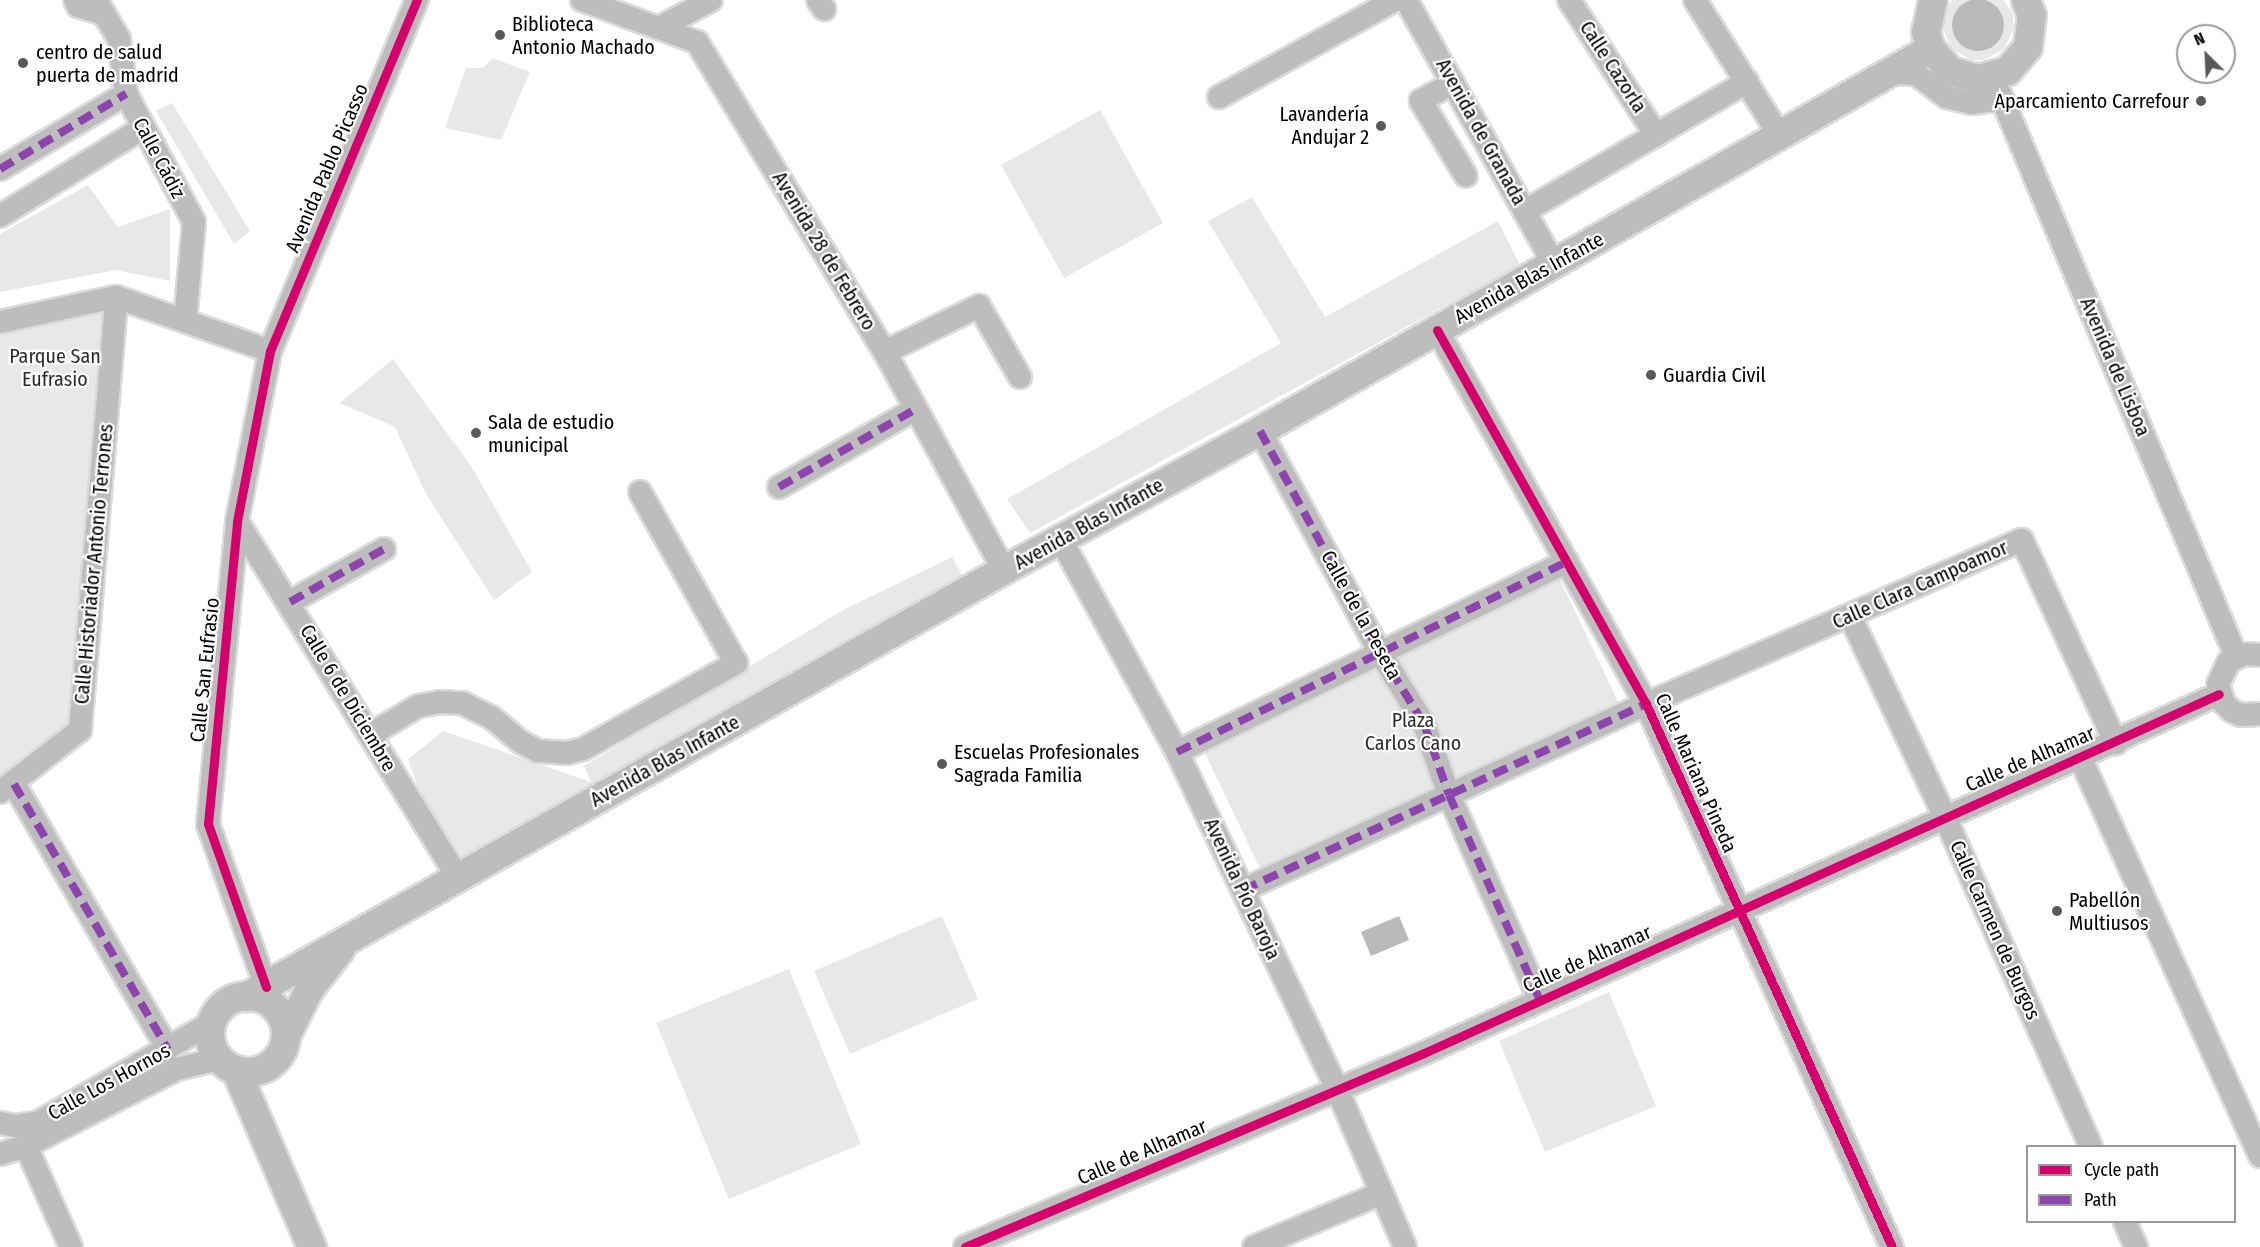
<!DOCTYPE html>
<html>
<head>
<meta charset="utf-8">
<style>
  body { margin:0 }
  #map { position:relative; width:2260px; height:1247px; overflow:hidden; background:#fff; font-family:"Fira Sans Condensed",sans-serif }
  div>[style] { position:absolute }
  .green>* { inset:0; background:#e8e8e8 }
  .water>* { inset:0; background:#bababa }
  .round { border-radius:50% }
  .roads { filter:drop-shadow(2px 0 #dbdbdb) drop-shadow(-2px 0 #dbdbdb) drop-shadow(0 2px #dbdbdb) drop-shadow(0 -2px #dbdbdb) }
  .minor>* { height:22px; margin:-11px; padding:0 11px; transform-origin:11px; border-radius:11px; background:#bdbdbd }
  .major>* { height:28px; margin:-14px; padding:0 14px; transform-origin:14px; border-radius:14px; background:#bdbdbd }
  .major>.ring { margin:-14px; padding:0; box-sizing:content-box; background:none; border:28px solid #bdbdbd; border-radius:50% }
  .quiet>* { height:8px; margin-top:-4px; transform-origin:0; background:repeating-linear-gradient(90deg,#8e44ad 0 15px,transparent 0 23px) }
  .cycleway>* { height:9px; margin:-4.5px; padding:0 4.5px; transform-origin:4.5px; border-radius:4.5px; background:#d6006c }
  .dots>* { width:16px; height:16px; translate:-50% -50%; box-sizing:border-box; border:3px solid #fff; border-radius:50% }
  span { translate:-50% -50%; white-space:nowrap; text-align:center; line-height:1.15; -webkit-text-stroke:4.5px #fff; paint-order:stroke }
  .poi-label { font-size:20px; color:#000 }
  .left { translate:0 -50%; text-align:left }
  .right { translate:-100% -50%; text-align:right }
  .street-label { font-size:20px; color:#000 }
  .park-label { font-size:20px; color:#2c2c2c }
  .legend { position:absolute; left:2026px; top:1145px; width:210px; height:78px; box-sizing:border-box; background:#fff; border:2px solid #999; margin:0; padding:8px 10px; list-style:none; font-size:18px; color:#000 }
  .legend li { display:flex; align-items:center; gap:12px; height:30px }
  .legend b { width:30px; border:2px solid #999 }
  .north { position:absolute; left:2176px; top:24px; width:60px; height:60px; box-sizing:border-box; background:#fff; border:2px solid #999; border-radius:50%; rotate:336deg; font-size:16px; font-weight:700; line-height:24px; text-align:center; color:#000 }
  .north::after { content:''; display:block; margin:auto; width:21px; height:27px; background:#595959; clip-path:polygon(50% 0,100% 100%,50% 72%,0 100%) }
</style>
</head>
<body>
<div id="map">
  <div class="green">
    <i style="clip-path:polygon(1952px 0,2004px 0,2013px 15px,2014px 28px,2004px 49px,1983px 60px,1971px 60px,1951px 48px,1942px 26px,1943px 15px)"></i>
    <i style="clip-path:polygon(493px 58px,530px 72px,501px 140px,445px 128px,466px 68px,483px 68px)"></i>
    <i style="clip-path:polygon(172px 103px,250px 231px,234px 244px,156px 111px)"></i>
    <i style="clip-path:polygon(1100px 110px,1163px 223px,1064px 278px,1001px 165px)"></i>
    <i style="clip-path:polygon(88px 185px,118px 227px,170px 209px,170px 281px,116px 270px,0 292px,0 234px)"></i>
    <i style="clip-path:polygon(1252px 197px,1325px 317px,1498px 221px,1520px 265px,1030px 533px,1007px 499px,1281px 343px,1208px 221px)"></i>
    <i style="clip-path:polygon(116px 297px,80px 730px,0 792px,0 322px)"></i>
    <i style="clip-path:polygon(393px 359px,471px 466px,532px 572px,494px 600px,426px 494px,395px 427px,340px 403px)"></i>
    <i style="clip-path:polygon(952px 557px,963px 578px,592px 783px,459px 864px,419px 790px,408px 759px,443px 731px,591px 782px,584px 766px,843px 610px)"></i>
    <i style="clip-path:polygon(1557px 574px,1626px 718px,1270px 889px,1201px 745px)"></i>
    <i style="clip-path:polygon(942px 916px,978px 999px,850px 1054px,814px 971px)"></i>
    <i style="clip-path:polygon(789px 969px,861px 1144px,729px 1199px,656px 1023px)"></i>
    <i style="clip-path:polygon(1609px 992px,1656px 1106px,1545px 1152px,1499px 1041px)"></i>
  </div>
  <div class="water">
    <i class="round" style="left:1952px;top:-1px;width:52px;height:52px"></i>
    <i style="clip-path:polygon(1399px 916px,1409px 940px,1371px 956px,1361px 932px)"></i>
  </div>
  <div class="roads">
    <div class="minor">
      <i style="left:75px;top:0;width:7px;rotate:63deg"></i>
      <i style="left:78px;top:6px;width:27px;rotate:17deg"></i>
      <i style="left:96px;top:0;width:45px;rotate:59.5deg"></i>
      <i style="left:119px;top:39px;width:55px;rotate:82.7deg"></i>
      <i style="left:126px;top:94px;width:145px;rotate:62deg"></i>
      <i style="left:194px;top:222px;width:99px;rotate:95.2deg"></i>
      <i style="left:582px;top:0;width:122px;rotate:20.1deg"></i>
      <i style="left:697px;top:42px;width:363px;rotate:58.8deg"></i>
      <i style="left:885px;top:352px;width:248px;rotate:61.4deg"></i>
      <i style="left:818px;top:0;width:11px;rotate:56deg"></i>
      <i style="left:1406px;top:0;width:304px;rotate:60.7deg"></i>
      <i style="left:1569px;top:0;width:161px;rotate:57.2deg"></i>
      <i style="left:1695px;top:0;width:160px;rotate:58deg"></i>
      <i style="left:659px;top:28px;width:59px;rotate:-28.3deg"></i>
      <i style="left:1889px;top:73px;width:27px;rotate:2deg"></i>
      <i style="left:1916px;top:74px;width:39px;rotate:37deg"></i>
      <i style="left:1947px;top:97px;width:25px;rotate:14deg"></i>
      <i style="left:1971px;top:103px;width:31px;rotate:-7deg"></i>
      <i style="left:1993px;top:77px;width:628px;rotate:67.23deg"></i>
      <i style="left:1453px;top:83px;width:37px;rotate:151deg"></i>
      <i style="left:1421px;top:101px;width:87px;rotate:59deg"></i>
      <i style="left:1219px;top:97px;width:201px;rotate:-28.9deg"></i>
      <i style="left:0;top:169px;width:147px;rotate:-30.8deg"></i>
      <i style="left:1525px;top:211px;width:257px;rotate:-30.2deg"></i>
      <i style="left:0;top:216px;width:168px;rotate:-31.6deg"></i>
      <i style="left:116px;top:297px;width:163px;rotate:19.3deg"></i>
      <i style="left:0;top:322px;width:119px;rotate:-12.2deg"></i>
      <i style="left:1437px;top:330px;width:428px;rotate:60.8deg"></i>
      <i style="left:1646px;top:704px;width:596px;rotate:65.63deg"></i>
      <i style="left:885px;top:352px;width:105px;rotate:-26.1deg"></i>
      <i style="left:979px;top:306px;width:82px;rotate:60deg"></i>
      <i style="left:1260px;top:431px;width:250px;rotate:61.6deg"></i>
      <i style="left:1379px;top:651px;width:86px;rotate:58.3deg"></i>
      <i style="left:1424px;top:724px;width:75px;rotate:70.6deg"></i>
      <i style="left:1449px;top:795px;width:224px;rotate:66.1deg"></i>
      <i style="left:779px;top:487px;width:155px;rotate:-29.7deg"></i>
      <i style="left:237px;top:521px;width:418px;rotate:58.2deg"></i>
      <i style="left:1061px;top:540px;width:242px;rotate:61.3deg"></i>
      <i style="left:1177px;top:752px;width:373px;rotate:64.6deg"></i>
      <i style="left:1337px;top:1089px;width:172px;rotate:66.7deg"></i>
      <i style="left:290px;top:602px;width:108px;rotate:-29.4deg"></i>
      <i style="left:1850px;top:616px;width:220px;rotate:64.7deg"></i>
      <i style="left:1944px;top:815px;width:362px;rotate:66.1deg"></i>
      <i style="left:2260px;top:655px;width:15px;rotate:-176deg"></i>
      <i style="left:2245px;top:654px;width:17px;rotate:156deg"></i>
      <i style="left:2229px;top:661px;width:26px;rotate:115deg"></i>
      <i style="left:2218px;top:685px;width:19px;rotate:72deg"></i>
      <i style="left:2224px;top:703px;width:11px;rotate:45deg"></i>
      <i style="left:2232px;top:711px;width:10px;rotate:24deg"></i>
      <i style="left:2241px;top:715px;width:19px;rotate:-3deg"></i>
      <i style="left:370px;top:735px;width:56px;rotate:-31.1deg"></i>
      <i style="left:418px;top:706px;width:22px;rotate:-10deg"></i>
      <i style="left:440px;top:702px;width:22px;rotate:3deg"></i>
      <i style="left:462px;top:703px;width:32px;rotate:26deg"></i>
      <i style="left:491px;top:717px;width:39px;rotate:40deg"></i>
      <i style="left:521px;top:742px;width:19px;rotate:28deg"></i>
      <i style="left:538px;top:751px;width:29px;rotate:4deg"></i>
      <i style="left:567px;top:753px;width:16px;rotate:-14deg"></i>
      <i style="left:583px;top:749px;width:176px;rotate:-29.3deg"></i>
      <i style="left:736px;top:663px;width:196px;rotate:-119.3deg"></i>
      <i style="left:1177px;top:752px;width:434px;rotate:-26deg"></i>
      <i style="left:2080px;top:757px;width:438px;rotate:65.7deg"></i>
      <i style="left:14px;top:784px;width:307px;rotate:59.9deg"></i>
      <i style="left:0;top:792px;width:101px;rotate:-37.8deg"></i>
      <i style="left:80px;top:730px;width:434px;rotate:-85.2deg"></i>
      <i style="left:1243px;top:890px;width:444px;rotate:-24.8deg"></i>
      <i style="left:1646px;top:704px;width:410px;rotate:-23.6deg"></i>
      <i style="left:2022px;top:540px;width:224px;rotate:65.2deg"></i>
      <i style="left:266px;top:987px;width:173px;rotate:-109.6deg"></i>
      <i style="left:208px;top:824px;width:304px;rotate:-84.5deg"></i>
      <i style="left:237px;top:521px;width:173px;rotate:-79deg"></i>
      <i style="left:270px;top:351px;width:381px;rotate:-67.3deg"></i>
      <i style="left:0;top:1123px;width:15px;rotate:11deg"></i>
      <i style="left:15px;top:1126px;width:24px;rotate:-9deg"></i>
      <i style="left:39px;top:1122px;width:201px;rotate:-29.9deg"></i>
      <i style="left:26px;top:1146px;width:111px;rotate:66deg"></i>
      <i style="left:0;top:1154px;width:27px;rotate:-17deg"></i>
      <i style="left:26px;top:1146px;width:169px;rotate:-27deg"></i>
      <i style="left:177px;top:1069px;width:43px;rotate:-13.4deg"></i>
      <i style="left:2125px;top:1222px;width:27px;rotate:66deg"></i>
      <i style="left:965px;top:1247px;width:498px;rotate:-22.9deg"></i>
      <i style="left:1424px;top:1053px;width:872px;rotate:-24.3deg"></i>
      <i style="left:1254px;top:1247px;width:139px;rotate:-22.9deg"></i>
    </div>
    <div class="major">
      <i style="left:1933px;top:0;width:33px;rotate:102deg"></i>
      <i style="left:1926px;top:32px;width:18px;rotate:74deg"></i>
      <i style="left:1931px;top:49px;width:29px;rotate:49deg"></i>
      <i style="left:1950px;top:71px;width:29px;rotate:16deg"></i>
      <i style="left:1978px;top:79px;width:31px;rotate:-15deg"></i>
      <i style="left:2008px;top:71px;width:31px;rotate:-50deg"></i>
      <i style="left:2028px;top:47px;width:31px;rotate:-83deg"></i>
      <i style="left:2032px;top:16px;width:17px;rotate:-111deg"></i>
      <i class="ring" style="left:210px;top:996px;width:48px;height:48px"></i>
      <i style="left:246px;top:997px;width:870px;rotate:-29.39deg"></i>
      <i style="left:1004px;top:570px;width:291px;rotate:-28.5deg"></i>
      <i style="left:1260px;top:431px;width:772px;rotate:-29.65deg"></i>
      <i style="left:286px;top:1036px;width:51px;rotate:-63.4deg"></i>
      <i style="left:309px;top:990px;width:51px;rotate:-52.2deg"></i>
      <i style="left:236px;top:1070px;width:193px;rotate:66.8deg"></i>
    </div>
  </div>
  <div class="quiet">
    <i style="left:0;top:169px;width:147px;rotate:-30.8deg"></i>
    <i style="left:1260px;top:431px;width:250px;rotate:61.6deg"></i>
    <i style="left:1379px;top:651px;width:86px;rotate:58.3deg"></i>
    <i style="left:1424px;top:724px;width:75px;rotate:70.6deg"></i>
    <i style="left:1449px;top:795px;width:224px;rotate:66.1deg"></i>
    <i style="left:779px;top:487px;width:155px;rotate:-29.7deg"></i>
    <i style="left:290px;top:602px;width:108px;rotate:-29.4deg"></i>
    <i style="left:1177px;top:752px;width:434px;rotate:-26deg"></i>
    <i style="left:14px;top:784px;width:307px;rotate:59.9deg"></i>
    <i style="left:1243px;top:890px;width:444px;rotate:-24.8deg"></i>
  </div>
  <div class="cycleway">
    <i style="left:1437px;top:330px;width:428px;rotate:60.8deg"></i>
    <i style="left:1646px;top:704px;width:596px;rotate:65.63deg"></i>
    <i style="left:266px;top:987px;width:173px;rotate:-109.6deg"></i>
    <i style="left:208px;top:824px;width:304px;rotate:-84.5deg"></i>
    <i style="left:237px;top:521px;width:173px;rotate:-79deg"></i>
    <i style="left:270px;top:351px;width:381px;rotate:-67.3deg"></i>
    <i style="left:965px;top:1247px;width:498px;rotate:-22.9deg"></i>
    <i style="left:1424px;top:1053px;width:872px;rotate:-24.3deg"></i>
  </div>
  <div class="dots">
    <i style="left:500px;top:35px;background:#595959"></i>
    <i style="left:23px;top:63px;background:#595959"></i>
    <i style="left:2201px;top:101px;background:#595959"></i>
    <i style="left:1381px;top:126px;background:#595959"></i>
    <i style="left:1651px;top:375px;background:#595959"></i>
    <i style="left:476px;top:433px;background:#595959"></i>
    <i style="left:942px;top:764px;background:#595959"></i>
    <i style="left:2057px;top:911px;background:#595959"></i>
  </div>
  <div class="poi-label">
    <span class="left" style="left:512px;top:36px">Biblioteca<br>Antonio Machado</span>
    <span class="left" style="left:36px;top:64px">centro de salud<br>puerta de madrid</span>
    <span class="right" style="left:2189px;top:101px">Aparcamiento Carrefour</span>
    <span class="right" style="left:1369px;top:126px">Lavandería<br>Andujar 2</span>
    <span class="left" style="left:1663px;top:375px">Guardia Civil</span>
    <span class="left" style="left:488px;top:434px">Sala de estudio<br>municipal</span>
    <span class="left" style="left:954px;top:764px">Escuelas Profesionales<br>Sagrada Familia</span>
    <span class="left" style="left:2069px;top:912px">Pabellón<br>Multiusos</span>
  </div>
  <div class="street-label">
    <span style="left:1613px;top:67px;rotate:57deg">Calle Cazorla</span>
    <span style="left:1481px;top:132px;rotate:61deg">Avenida de Granada</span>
    <span style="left:159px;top:158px;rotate:62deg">Calle Cádiz</span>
    <span style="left:327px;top:168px;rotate:-67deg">Avenida Pablo Picasso</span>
    <span style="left:824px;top:251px;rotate:59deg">Avenida 28 de Febrero</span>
    <span style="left:1529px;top:278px;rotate:-29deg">Avenida Blas Infante</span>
    <span style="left:2115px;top:367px;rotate:67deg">Avenida de Lisboa</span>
    <span style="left:1089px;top:524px;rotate:-29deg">Avenida Blas Infante</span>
    <span style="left:94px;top:564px;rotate:-85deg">Calle Historiador Antonio Terrones</span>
    <span style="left:1920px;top:585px;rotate:-24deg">Calle Clara Campoamor</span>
    <span style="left:1361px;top:615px;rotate:61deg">Calle de la Peseta</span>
    <span style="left:205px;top:670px;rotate:-84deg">Calle San Eufrasio</span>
    <span style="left:348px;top:698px;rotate:59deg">Calle 6 de Diciembre</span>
    <span style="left:2030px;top:759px;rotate:-23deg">Calle de Alhamar</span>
    <span style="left:665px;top:761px;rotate:-29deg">Avenida Blas Infante</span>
    <span style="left:1696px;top:773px;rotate:66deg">Calle Mariana Pineda</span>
    <span style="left:1242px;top:889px;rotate:65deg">Avenida Pío Baroja</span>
    <span style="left:1995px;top:930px;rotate:66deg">Calle Carmen de Burgos</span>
    <span style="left:1587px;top:959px;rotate:-24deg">Calle de Alhamar</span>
    <span style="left:109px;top:1082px;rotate:-29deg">Calle Los Hornos</span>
    <span style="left:1142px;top:1152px;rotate:-23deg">Calle de Alhamar</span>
  </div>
  <div class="park-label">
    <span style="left:55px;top:368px">Parque San<br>Eufrasio</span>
    <span style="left:1413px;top:732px">Plaza<br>Carlos Cano</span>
  </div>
  <ul class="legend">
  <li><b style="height:8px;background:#d6006c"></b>Cycle path</li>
  <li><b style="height:8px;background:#8e44ad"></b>Path</li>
  </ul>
  <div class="north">N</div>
</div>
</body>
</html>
